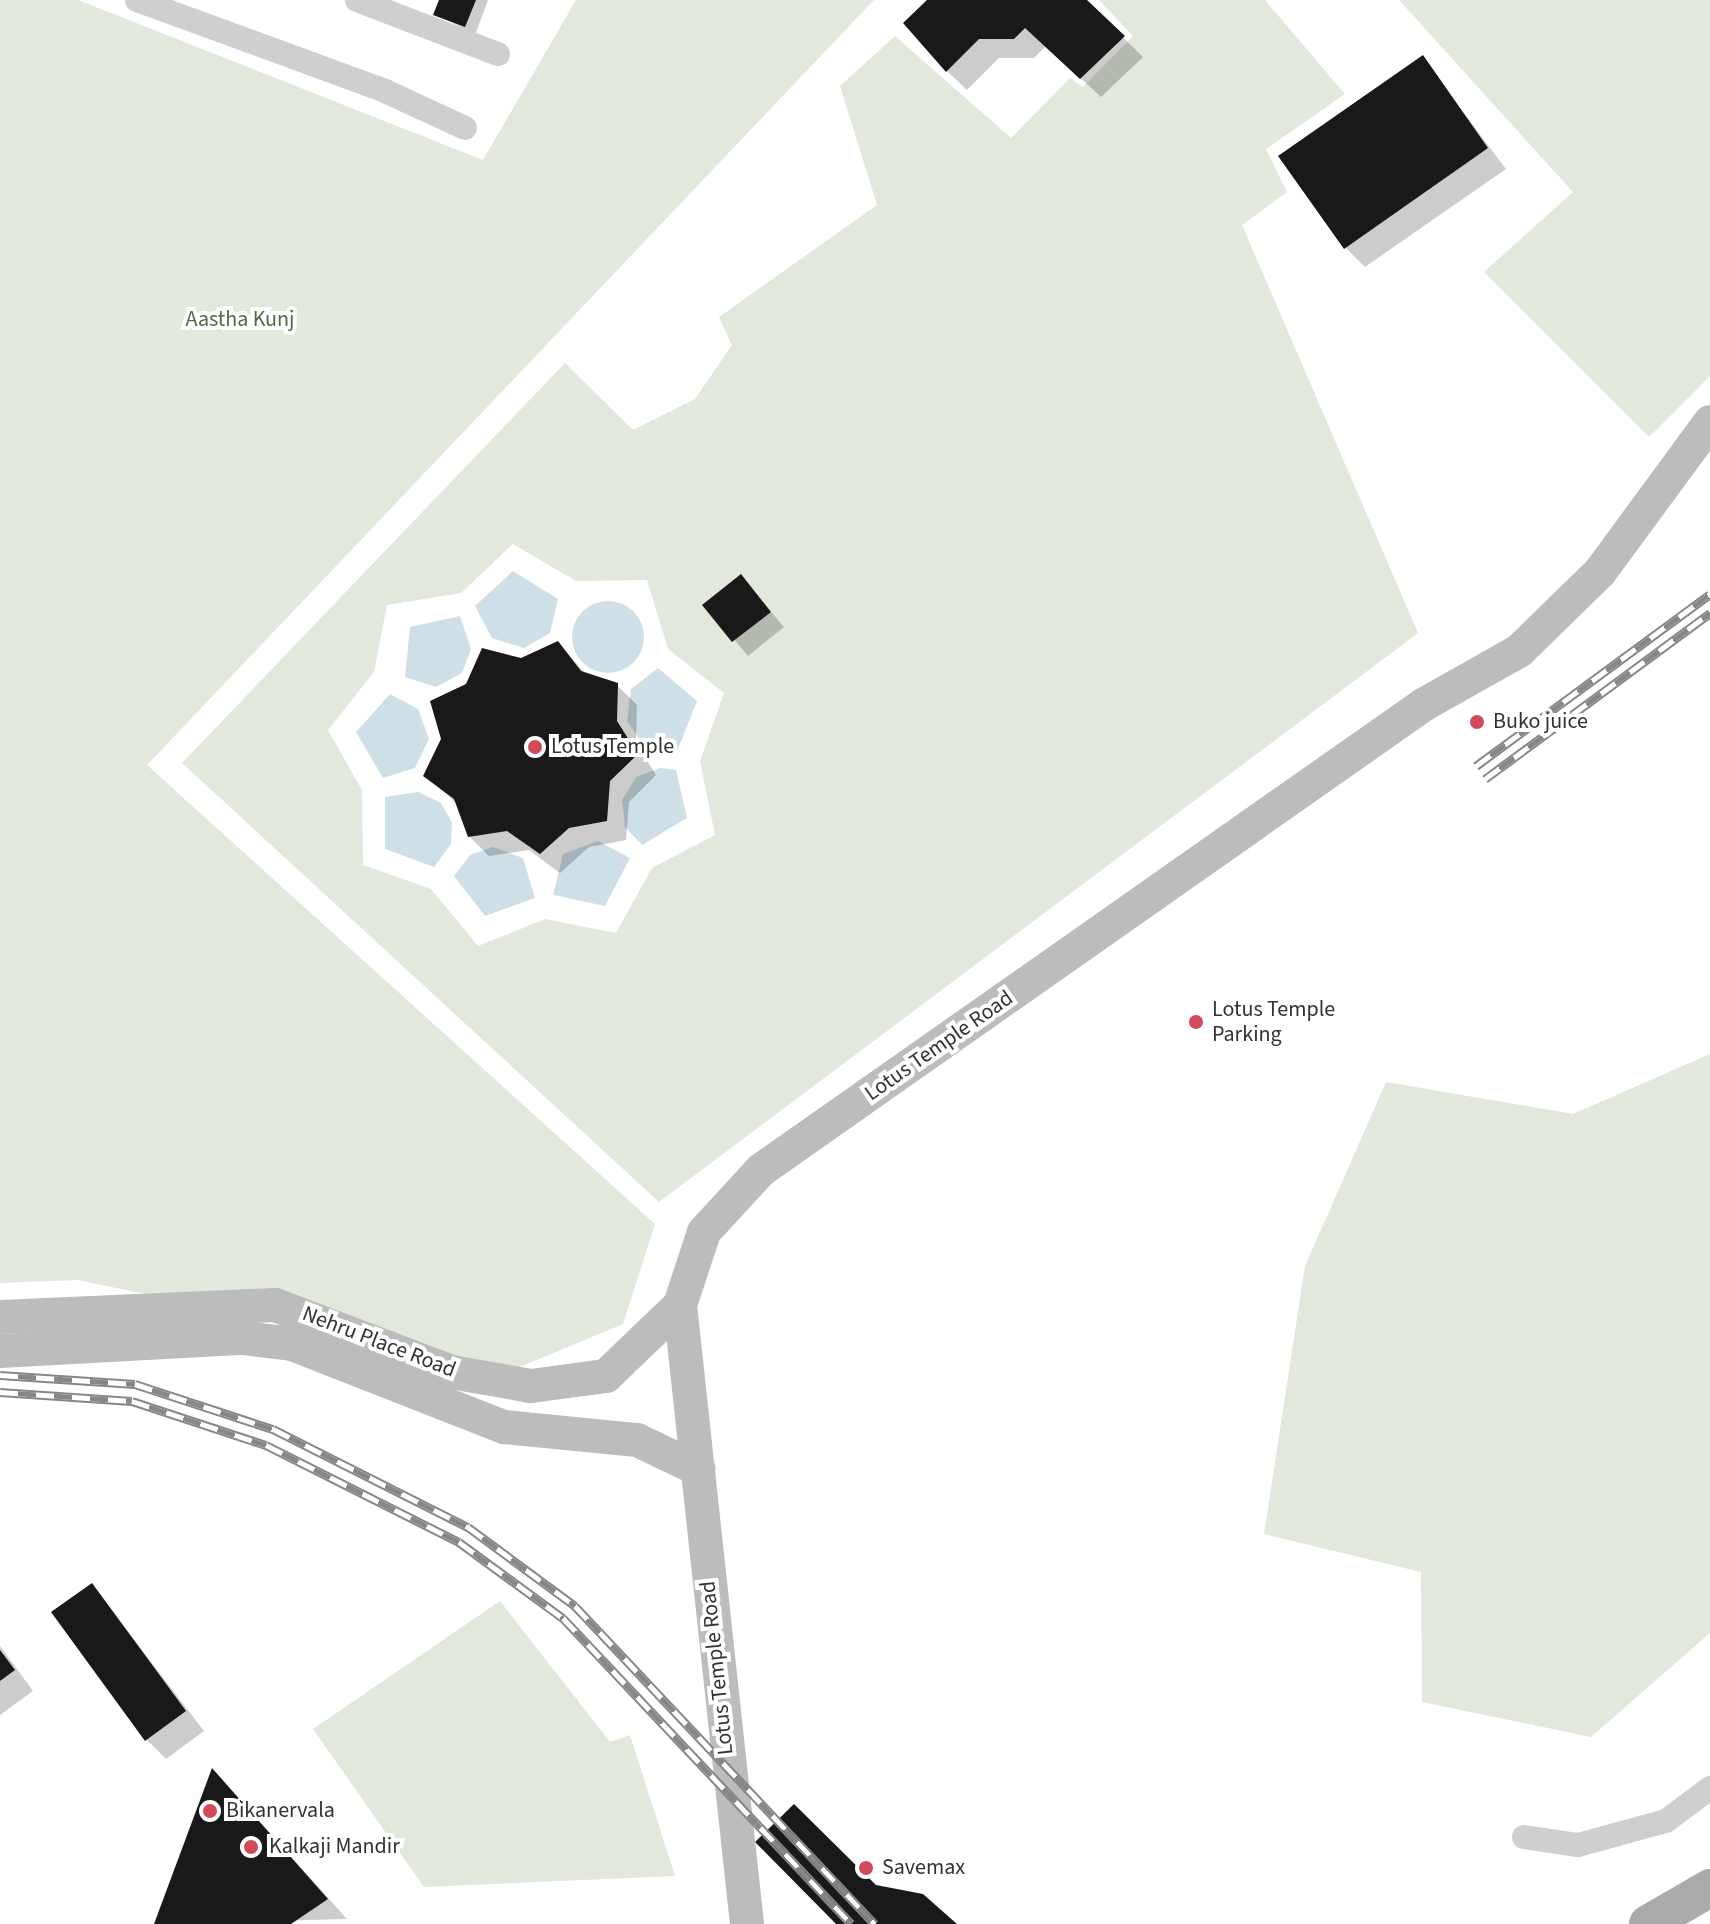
<!DOCTYPE html>
<html>
<head>
<meta charset="utf-8">
<style>
  body { margin:0 }
  #map { position:relative; width:1710px; height:1924px; overflow:hidden; background:#fff; font-family:"Source Sans 3",sans-serif }
  div>[style] { position:absolute }
  .green>* { inset:0; background:#e2e8dc }
  .water>* { inset:0; background:#cedfe8 }
  .round { border-radius:50% }
  .shadow>* { inset:0; background:#0003 }
  .building>* { inset:0; background:#191919 }
  .street>* { height:24px; margin:-12px; padding:0 12px; transform-origin:12px; border-radius:12px; background:#cfcfcf }
  .secondary>* { height:34px; margin:-17px; padding:0 17px; transform-origin:17px; border-radius:17px; background:#bcbcbc }
  .primary>* { height:38px; margin:-19px; padding:0 19px; transform-origin:19px; border-radius:19px; background:#aaa }
  .rail>* { height:9px; margin-top:-4.5px; transform-origin:0; background:repeating-linear-gradient(90deg,#fff 0 18px,#878787 0 36px); box-sizing:border-box; border-block:2px solid #878787 }
  .dots>* { width:22px; height:22px; translate:-50% -50%; box-sizing:border-box; border:4px solid #fff; border-radius:50% }
  span { translate:-50% -50%; white-space:nowrap; text-align:center; line-height:1.15; -webkit-text-stroke:8px #fff; paint-order:stroke }
  .park-label { font-size:22px; color:#576943 }
  .poi-label { font-size:22px; color:#323232 }
  .left { translate:0 -50%; text-align:left }
  .street-label { font-size:22px; color:#323232 }
</style>
</head>
<body>
<div id="map">
  <div class="green">
    <i style="clip-path:polygon(0 0,78px 0,483px 160px,576px 0,874px 0,147px 765px,655px 1224px,623px 1324px,510px 1371px,78px 1280px,0 1283px)"></i>
    <i style="clip-path:polygon(evenodd,1099px 0,1265px 0,1345px 94px,1266px 149px,1287px 192px,1242px 225px,1418px 633px,659px 1202px,182px 763px,565px 363px,633px 430px,695px 399px,732px 345px,719px 317px,877px 205px,840px 86px,895px 36px,1011px 138px,1070px 78px,1083px 87px,1133px 36px,1099px 0,513px 544px,576px 581px,647px 580px,668px 649px,724px 693px,700px 761px,715px 835px,652px 868px,616px 933px,545px 919px,478px 946px,431px 889px,363px 865px,362px 790px,328px 730px,374px 672px,387px 605px,461px 593px,513px 544px)"></i>
    <i style="clip-path:polygon(1399px 0,1710px 0,1710px 376px,1649px 437px,1484px 272px,1573px 192px)"></i>
    <i style="clip-path:polygon(1710px 1054px,1710px 1633px,1591px 1737px,1422px 1702px,1421px 1572px,1264px 1534px,1305px 1266px,1386px 1082px,1573px 1114px)"></i>
    <i style="clip-path:polygon(500px 1601px,610px 1742px,630px 1735px,675px 1876px,424px 1887px,313px 1729px)"></i>
  </div>
  <div class="water">
    <i style="clip-path:polygon(513px 571px,558px 599px,550px 633px,524px 648px,492px 638px,475px 606px)"></i>
    <i class="round" style="left:572px;top:601px;width:72px;height:72px"></i>
    <i style="clip-path:polygon(460px 616px,471px 649px,462px 673px,436px 687px,405px 677px,410px 627px)"></i>
    <i style="clip-path:polygon(658px 668px,697px 701px,678px 749px,671px 750px,643px 744px,627px 721px,631px 689px)"></i>
    <i style="clip-path:polygon(390px 694px,418px 709px,429px 739px,415px 768px,383px 778px,356px 732px)"></i>
    <i style="clip-path:polygon(660px 768px,676px 770px,687px 818px,642px 845px,625px 827px,622px 800px,636px 777px)"></i>
    <i style="clip-path:polygon(418px 792px,441px 803px,452px 822px,451px 844px,434px 867px,385px 849px,385px 797px)"></i>
    <i style="clip-path:polygon(598px 841px,630px 858px,605px 906px,553px 895px,563px 854px)"></i>
    <i style="clip-path:polygon(493px 847px,523px 858px,535px 898px,485px 916px,454px 876px,470px 855px)"></i>
  </div>
  <div class="shadow">
    <i style="clip-path:polygon(441px 0,488px 0,475px 35px,436px 14px)"></i>
    <i style="clip-path:polygon(930px 0,1085px 0,1143px 57px,1101px 97px,1046px 46px,1034px 58px,999px 58px,967px 90px,947px 71px)"></i>
    <i style="clip-path:polygon(1422px 58px,1506px 169px,1365px 267px,1345px 247px)"></i>
    <i style="clip-path:polygon(741px 577px,784px 627px,748px 656px,705px 605px)"></i>
    <i style="clip-path:polygon(558px 643px,587px 675px,617px 685px,637px 705px,636px 743px,656px 775px,629px 802px,626px 840px,589px 847px,560px 873px,529px 850px,489px 856px,469px 836px,458px 805px,426px 775px,521px 660px)"></i>
    <i style="clip-path:polygon(92px 1585px,204px 1731px,166px 1759px,146px 1739px)"></i>
    <i style="clip-path:polygon(0 1646px,33px 1691px,0 1715px)"></i>
    <i style="clip-path:polygon(232px 1791px,347px 1919px,156px 1924px)"></i>
  </div>
  <div class="building">
    <i style="clip-path:polygon(439px 0,476px 0,465px 27px,433px 15px)"></i>
    <i style="clip-path:polygon(927px 0,1087px 0,1125px 36px,1080px 79px,1025px 28px,1014px 39px,979px 39px,946px 72px,903px 23px)"></i>
    <i style="clip-path:polygon(1423px 55px,1488px 148px,1344px 249px,1278px 156px)"></i>
    <i style="clip-path:polygon(741px 574px,771px 612px,732px 642px,702px 605px)"></i>
    <i style="clip-path:polygon(558px 641px,581px 671px,618px 683px,617px 721px,638px 754px,610px 781px,607px 821px,569px 828px,540px 854px,507px 831px,468px 837px,454px 799px,423px 776px,441px 739px,430px 701px,466px 684px,482px 648px,521px 658px)"></i>
    <i style="clip-path:polygon(92px 1583px,186px 1711px,145px 1741px,51px 1612px)"></i>
    <i style="clip-path:polygon(0 1650px,15px 1670px,0 1681px)"></i>
    <i style="clip-path:polygon(212px 1768px,328px 1899px,291px 1924px,154px 1924px)"></i>
    <i style="clip-path:polygon(794px 1804px,876px 1885px,923px 1894px,957px 1924px,836px 1924px,755px 1842px)"></i>
  </div>
  <div class="street">
    <i style="left:137px;top:0;width:264px;rotate:20.1deg"></i>
    <i style="left:385px;top:91px;width:88px;rotate:24.8deg"></i>
    <i style="left:357px;top:0;width:151px;rotate:21deg"></i>
    <i style="left:1524px;top:1837px;width:55px;rotate:8.4deg"></i>
    <i style="left:1578px;top:1845px;width:91px;rotate:-15.3deg"></i>
    <i style="left:1666px;top:1821px;width:55px;rotate:-36.9deg"></i>
  </div>
  <div class="secondary">
    <i style="left:0;top:1317px;width:275px;rotate:-2.5deg"></i>
    <i style="left:275px;top:1305px;width:188px;rotate:20.8deg"></i>
    <i style="left:451px;top:1372px;width:81px;rotate:9.9deg"></i>
    <i style="left:531px;top:1386px;width:76px;rotate:-7.6deg"></i>
    <i style="left:606px;top:1376px;width:103px;rotate:-43.8deg"></i>
    <i style="left:0;top:1351px;width:243px;rotate:-3.1deg"></i>
    <i style="left:243px;top:1338px;width:49px;rotate:7deg"></i>
    <i style="left:292px;top:1344px;width:228px;rotate:21.4deg"></i>
    <i style="left:504px;top:1427px;width:134px;rotate:5.6deg"></i>
    <i style="left:637px;top:1440px;width:68px;rotate:25.4deg"></i>
    <i style="left:747px;top:1924px;width:623px;rotate:-96.18deg"></i>
    <i style="left:680px;top:1305px;width:77px;rotate:-71.8deg"></i>
    <i style="left:704px;top:1232px;width:84px;rotate:-47.4deg"></i>
    <i style="left:761px;top:1170px;width:809px;rotate:-35.08deg"></i>
    <i style="left:1423px;top:705px;width:110px;rotate:-29.4deg"></i>
    <i style="left:1519px;top:651px;width:113px;rotate:-44.3deg"></i>
    <i style="left:1600px;top:572px;width:186px;rotate:-53.7deg"></i>
  </div>
  <div class="primary">
    <i style="left:1648px;top:1924px;width:72px;rotate:-30.1deg"></i>
  </div>
  <div class="rail">
    <i style="left:1476px;top:766px;width:290px;rotate:-36.3deg"></i>
    <i style="left:1485px;top:779px;width:280px;rotate:-36.4deg"></i>
    <i style="left:0;top:1375px;width:135px;rotate:3.8deg"></i>
    <i style="left:135px;top:1384px;width:145px;rotate:18.1deg"></i>
    <i style="left:273px;top:1429px;width:218px;rotate:26.7deg"></i>
    <i style="left:468px;top:1527px;width:133px;rotate:36.4deg"></i>
    <i style="left:575px;top:1606px;width:437px;rotate:46.7deg"></i>
    <i style="left:0;top:1392px;width:132px;rotate:3.9deg"></i>
    <i style="left:132px;top:1401px;width:141px;rotate:18.2deg"></i>
    <i style="left:266px;top:1445px;width:216px;rotate:26.7deg"></i>
    <i style="left:459px;top:1542px;width:129px;rotate:36.2deg"></i>
    <i style="left:563px;top:1618px;width:420px;rotate:46.7deg"></i>
  </div>
  <div class="dots">
    <i style="left:1477px;top:722px;background:#d3495a"></i>
    <i style="left:535px;top:747px;background:#d3495a"></i>
    <i style="left:1196px;top:1022px;background:#d3495a"></i>
    <i style="left:210px;top:1811px;background:#d3495a"></i>
    <i style="left:251px;top:1847px;background:#d3495a"></i>
    <i style="left:866px;top:1868px;background:#d3495a"></i>
  </div>
  <div class="park-label">
    <span style="left:240px;top:320px">Aastha Kunj</span>
  </div>
  <div class="poi-label">
    <span class="left" style="left:1493px;top:722px">Buko juice</span>
    <span class="left" style="left:551px;top:747px">Lotus Temple</span>
    <span class="left" style="left:1212px;top:1022px">Lotus Temple<br>Parking</span>
    <span class="left" style="left:226px;top:1811px">Bikanervala</span>
    <span class="left" style="left:269px;top:1847px">Kalkaji Mandir</span>
    <span class="left" style="left:882px;top:1868px">Savemax</span>
  </div>
  <div class="street-label">
    <span style="left:939px;top:1046px;rotate:-35deg">Lotus Temple Road</span>
    <span style="left:379px;top:1342px;rotate:21deg">Nehru Place Road</span>
    <span style="left:717px;top:1668px;rotate:-96deg">Lotus Temple Road</span>
  </div>
</div>
</body>
</html>
